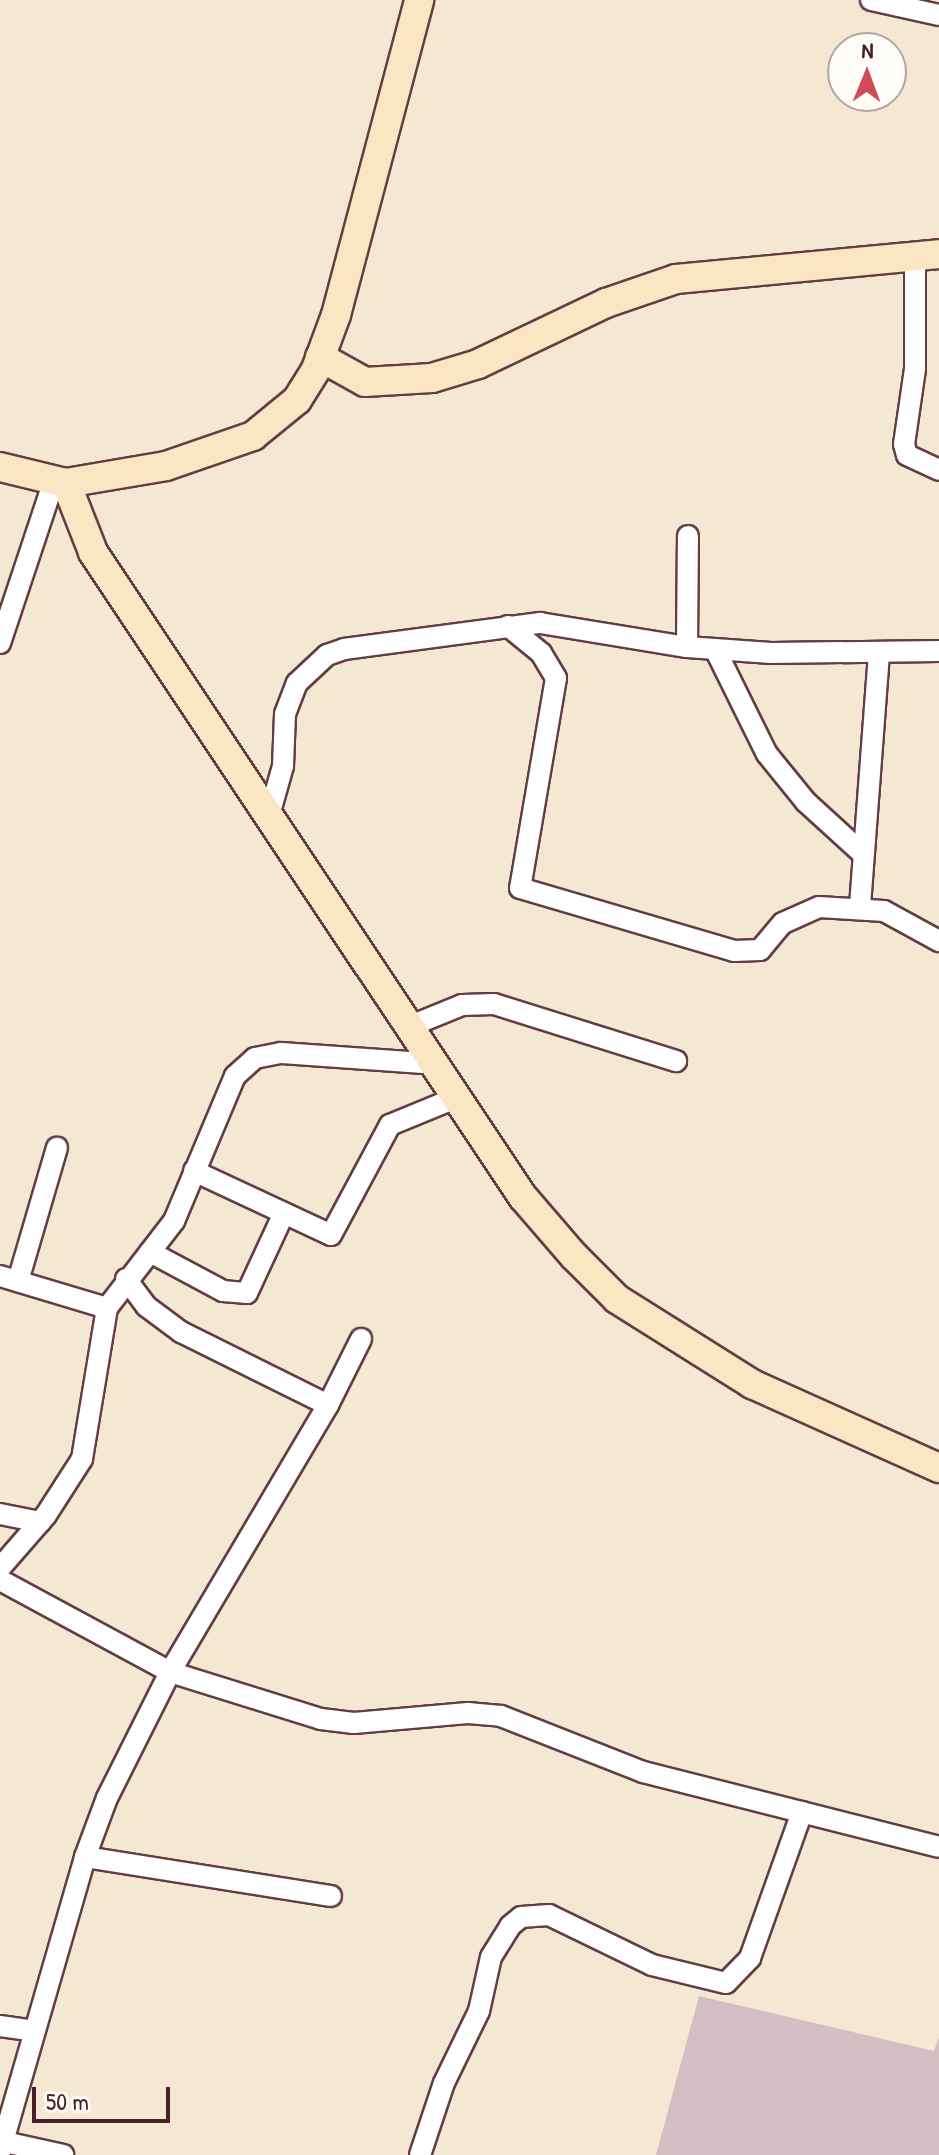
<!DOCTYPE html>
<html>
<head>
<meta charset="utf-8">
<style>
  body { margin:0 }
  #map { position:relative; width:939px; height:2155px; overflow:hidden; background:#f5e8d2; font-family:"Patrick Hand",sans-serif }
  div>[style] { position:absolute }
  .industrial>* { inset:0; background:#d2bec3 }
  .roads { filter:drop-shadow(2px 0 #643d44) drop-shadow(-2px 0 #643d44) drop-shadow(0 2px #643d44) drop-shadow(0 -2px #643d44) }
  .street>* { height:20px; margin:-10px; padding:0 10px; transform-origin:10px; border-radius:10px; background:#fff }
  .secondary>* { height:28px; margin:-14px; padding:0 14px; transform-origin:14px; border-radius:14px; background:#fbe6c4 }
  span { translate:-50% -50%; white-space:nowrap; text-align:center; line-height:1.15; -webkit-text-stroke:6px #fdfcf7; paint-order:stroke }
  .north { position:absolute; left:827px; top:32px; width:80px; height:80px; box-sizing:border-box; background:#fdfcf7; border:2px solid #b5a4a5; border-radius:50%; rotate:1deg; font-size:22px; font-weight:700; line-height:32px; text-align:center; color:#4a1f2b }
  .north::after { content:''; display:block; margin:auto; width:28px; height:36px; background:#d1495b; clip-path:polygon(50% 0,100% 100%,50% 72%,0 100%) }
  .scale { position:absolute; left:32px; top:2087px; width:138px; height:36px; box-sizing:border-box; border:4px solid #4a1f2b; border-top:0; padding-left:10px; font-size:24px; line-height:28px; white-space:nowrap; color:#4a1f2b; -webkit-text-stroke:6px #fdfcf7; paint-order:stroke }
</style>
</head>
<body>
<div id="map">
  <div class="industrial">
    <i style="clip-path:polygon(699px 1996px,934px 2051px,939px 2037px,939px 2155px,656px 2155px)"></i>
  </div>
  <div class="roads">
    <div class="street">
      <i style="left:871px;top:0;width:70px;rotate:12.4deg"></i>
      <i style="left:915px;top:257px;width:112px;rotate:90deg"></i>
      <i style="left:915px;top:369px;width:76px;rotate:98.3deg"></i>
      <i style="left:904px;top:444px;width:11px;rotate:75deg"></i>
      <i style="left:907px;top:455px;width:35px;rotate:25deg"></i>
      <i style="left:508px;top:626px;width:43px;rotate:39.3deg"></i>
      <i style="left:541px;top:653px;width:29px;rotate:59deg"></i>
      <i style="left:556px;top:678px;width:213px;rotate:99.7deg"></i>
      <i style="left:520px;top:888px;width:223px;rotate:16.4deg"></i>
      <i style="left:734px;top:951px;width:26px;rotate:-2deg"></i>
      <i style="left:760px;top:950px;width:35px;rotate:-50deg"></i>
      <i style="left:783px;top:923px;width:39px;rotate:-24deg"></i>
      <i style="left:819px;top:907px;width:65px;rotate:3.5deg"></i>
      <i style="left:884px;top:911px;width:63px;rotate:28.6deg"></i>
      <i style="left:0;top:643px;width:171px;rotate:-71.6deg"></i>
      <i style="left:687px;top:647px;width:111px;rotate:-89.5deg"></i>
      <i style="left:715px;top:649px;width:117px;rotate:63.7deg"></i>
      <i style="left:767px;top:754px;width:62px;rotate:50.9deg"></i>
      <i style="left:806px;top:802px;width:74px;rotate:42.3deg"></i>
      <i style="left:270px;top:812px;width:48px;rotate:-74.2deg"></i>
      <i style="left:283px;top:766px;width:52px;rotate:-87.8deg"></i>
      <i style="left:285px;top:714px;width:33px;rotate:-69deg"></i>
      <i style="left:297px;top:683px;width:41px;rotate:-43deg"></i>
      <i style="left:327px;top:655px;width:18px;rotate:-19deg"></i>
      <i style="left:344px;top:649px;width:198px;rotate:-7.6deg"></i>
      <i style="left:540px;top:623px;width:149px;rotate:9.3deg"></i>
      <i style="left:687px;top:647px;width:84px;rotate:4.1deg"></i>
      <i style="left:771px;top:653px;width:168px;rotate:-0.7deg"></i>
      <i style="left:860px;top:906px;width:253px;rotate:-85.7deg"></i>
      <i style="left:413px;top:1025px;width:53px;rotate:-22.2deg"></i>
      <i style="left:462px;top:1005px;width:32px;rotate:-2deg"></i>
      <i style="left:494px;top:1004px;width:191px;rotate:17.4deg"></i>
      <i style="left:194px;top:1171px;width:151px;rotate:25deg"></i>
      <i style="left:331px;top:1235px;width:125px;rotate:-61.8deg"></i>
      <i style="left:390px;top:1125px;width:74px;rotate:-22.4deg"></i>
      <i style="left:150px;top:1252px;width:83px;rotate:28.1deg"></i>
      <i style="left:223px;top:1291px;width:24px;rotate:5deg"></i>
      <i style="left:247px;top:1293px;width:86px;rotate:-65.2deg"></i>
      <i style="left:0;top:1276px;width:112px;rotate:16.7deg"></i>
      <i style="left:126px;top:1279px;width:34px;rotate:53deg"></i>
      <i style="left:146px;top:1306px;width:44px;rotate:36.6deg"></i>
      <i style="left:181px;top:1332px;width:164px;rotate:26.4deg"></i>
      <i style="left:18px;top:1281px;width:139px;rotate:-73.7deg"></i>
      <i style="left:0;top:1514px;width:41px;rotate:11.3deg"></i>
      <i style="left:0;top:1568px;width:70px;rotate:-49deg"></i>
      <i style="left:46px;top:1515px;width:67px;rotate:-57.3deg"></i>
      <i style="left:82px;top:1459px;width:153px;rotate:-80.6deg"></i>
      <i style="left:107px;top:1308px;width:110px;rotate:-52.4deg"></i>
      <i style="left:174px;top:1221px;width:157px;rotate:-67.2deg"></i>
      <i style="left:235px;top:1076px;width:27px;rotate:-42deg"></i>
      <i style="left:255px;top:1058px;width:26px;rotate:-11deg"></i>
      <i style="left:281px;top:1053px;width:157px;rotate:4deg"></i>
      <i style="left:0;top:1580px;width:193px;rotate:28.4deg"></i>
      <i style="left:170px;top:1672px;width:158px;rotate:17.3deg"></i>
      <i style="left:321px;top:1719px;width:33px;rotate:7deg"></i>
      <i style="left:354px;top:1723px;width:114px;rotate:-5deg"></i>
      <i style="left:468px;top:1713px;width:33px;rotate:5deg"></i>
      <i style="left:501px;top:1716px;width:153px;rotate:21.5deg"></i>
      <i style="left:643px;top:1772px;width:305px;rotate:14.2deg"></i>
      <i style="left:85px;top:1857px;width:249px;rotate:9deg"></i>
      <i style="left:0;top:2026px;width:35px;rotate:8deg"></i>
      <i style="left:0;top:2141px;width:65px;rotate:12.5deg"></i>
      <i style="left:0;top:2152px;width:307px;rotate:-73.9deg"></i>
      <i style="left:85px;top:1857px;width:63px;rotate:-69.6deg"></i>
      <i style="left:107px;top:1798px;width:141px;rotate:-63.4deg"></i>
      <i style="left:170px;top:1672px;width:310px;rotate:-59.4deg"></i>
      <i style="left:328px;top:1405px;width:74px;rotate:-63.4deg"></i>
      <i style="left:420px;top:2155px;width:76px;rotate:-71.6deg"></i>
      <i style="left:444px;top:2083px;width:80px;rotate:-64.1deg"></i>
      <i style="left:479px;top:2011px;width:55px;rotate:-77.5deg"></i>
      <i style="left:491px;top:1957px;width:36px;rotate:-58deg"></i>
      <i style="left:510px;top:1926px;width:14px;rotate:-39deg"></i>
      <i style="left:521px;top:1917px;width:28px;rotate:-4deg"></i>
      <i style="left:549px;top:1915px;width:114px;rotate:25.9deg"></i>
      <i style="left:652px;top:1965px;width:76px;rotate:13.7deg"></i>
      <i style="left:726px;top:1983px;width:35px;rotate:-46deg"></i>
      <i style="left:750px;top:1958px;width:155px;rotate:-70.4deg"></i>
    </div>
    <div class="secondary">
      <i style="left:320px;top:357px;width:51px;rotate:29.1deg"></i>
      <i style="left:365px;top:382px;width:67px;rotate:-3.4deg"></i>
      <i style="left:432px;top:378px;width:48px;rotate:-16.9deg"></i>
      <i style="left:478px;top:364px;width:142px;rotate:-25.5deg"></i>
      <i style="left:606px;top:303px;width:74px;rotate:-18.9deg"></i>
      <i style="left:676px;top:279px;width:264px;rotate:-5.4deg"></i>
      <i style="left:0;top:467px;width:68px;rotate:13.6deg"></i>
      <i style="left:66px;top:483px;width:101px;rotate:-9.6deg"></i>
      <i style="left:166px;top:466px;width:92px;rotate:-19deg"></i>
      <i style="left:253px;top:436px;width:57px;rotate:-39.3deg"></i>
      <i style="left:297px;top:400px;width:36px;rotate:-58deg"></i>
      <i style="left:316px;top:369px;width:58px;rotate:-69.7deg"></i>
      <i style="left:336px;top:315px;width:326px;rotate:-75.2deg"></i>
      <i style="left:66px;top:483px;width:74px;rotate:68.6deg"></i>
      <i style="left:93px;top:552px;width:775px;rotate:56.31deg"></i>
      <i style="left:523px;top:1197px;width:78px;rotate:49.2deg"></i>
      <i style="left:574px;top:1256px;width:61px;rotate:45deg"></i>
      <i style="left:617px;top:1299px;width:160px;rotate:32.2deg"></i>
      <i style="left:752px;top:1384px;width:205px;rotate:24.2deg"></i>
    </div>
  </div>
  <div class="north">N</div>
  <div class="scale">50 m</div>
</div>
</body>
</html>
